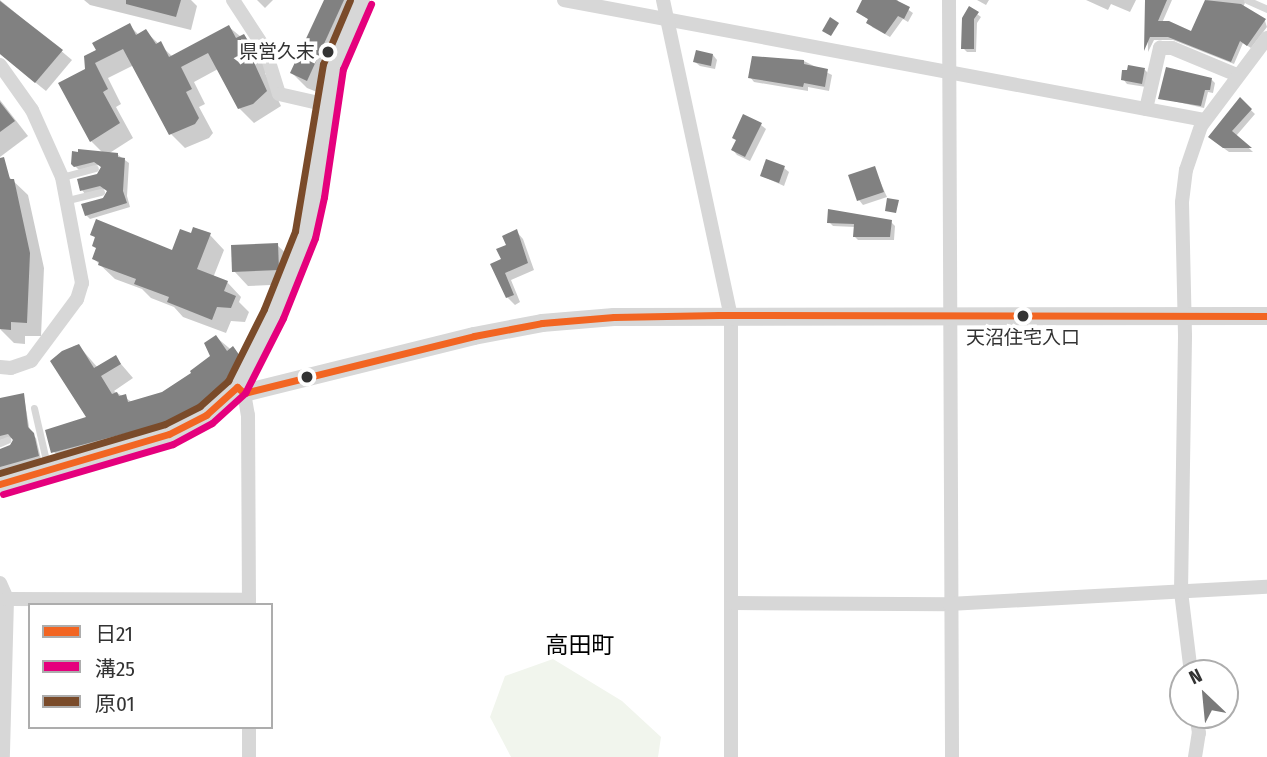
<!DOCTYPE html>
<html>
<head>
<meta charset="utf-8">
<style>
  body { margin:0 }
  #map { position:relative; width:1267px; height:757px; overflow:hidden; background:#fff; font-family:"Fira Sans Condensed","Noto Sans JP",sans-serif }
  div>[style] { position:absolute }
  .green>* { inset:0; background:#f1f5ed }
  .shadow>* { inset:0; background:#0003 }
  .building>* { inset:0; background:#818181 }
  .service>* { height:7px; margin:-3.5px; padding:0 3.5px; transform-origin:3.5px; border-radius:3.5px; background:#d7d7d7 }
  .minor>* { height:14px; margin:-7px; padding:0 7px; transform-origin:7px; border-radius:7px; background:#d7d7d7 }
  .tertiary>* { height:18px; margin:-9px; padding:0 9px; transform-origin:9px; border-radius:9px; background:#d7d7d7 }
  .bus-1>* { height:7px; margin:-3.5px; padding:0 3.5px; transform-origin:3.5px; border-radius:3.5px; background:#f26522 }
  .bus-2>* { height:7px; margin:-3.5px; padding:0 3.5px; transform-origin:3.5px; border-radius:3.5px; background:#e5007d }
  .bus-3>* { height:7px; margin:-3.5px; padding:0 3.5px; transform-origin:3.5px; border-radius:3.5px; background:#7a4b2a }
  .dots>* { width:19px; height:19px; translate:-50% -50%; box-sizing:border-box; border:4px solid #fff; border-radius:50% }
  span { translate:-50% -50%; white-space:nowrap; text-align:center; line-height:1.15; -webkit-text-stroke:7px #fff; paint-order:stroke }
  .bus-label { font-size:19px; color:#333 }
  .right { translate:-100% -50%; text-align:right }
  .neighbourhood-label { font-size:23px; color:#000 }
  .legend { position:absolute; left:28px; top:603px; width:245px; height:126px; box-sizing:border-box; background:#fff; border:2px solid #adadad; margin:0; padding:9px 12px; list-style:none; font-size:21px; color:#333 }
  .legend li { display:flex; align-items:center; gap:14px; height:35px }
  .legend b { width:35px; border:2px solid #adadad }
  .north { position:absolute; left:1169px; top:659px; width:70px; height:70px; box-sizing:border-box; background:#fff; border:2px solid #adadad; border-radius:50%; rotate:334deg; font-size:19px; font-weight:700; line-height:28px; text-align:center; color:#333 }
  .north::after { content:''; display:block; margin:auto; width:24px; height:32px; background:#7a7a7a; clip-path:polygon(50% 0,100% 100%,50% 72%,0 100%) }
</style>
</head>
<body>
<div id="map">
  <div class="green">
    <i style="clip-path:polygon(553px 659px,622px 701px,661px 737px,658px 757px,511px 757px,490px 717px,505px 676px)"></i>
  </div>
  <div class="shadow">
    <i style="clip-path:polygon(0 0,72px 60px,46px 91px,0 54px)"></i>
    <i style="clip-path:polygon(84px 0,191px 0,197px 6px,191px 30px,90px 5px)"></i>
    <i style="clip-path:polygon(257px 0,273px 0,265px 8px)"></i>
    <i style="clip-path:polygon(326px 0,346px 0,359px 13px,322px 94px,307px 88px,292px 73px)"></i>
    <i style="clip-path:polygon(864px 0,898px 0,897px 2px,913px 13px,908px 22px,903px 19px,890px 37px,872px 27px,869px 20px,858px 12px)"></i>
    <i style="clip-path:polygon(977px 0,989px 0,986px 5px)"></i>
    <i style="clip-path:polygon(1086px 0,1136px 0,1130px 12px,1111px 4px,1108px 10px)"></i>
    <i style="clip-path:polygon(1147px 0,1172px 0,1162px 23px,1191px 33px,1207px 0,1246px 0,1243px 8px,1265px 21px,1267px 27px,1251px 48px,1243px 43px,1234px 64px,1173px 40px,1154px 40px,1148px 52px)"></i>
    <i style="clip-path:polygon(977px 14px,981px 17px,977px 23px,976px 52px,967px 52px,963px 48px,963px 18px)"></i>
    <i style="clip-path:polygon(129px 25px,139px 35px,146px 32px,173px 57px,229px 27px,258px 51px,270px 70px,265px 73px,281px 106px,254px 123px,239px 108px,218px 69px,194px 82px,205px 104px,199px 107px,213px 133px,209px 138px,185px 148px,170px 133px,134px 65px,108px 78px,121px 104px,116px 107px,133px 138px,108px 154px,118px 155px,129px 163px,127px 196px,130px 207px,90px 219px,86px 215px,109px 192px,106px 189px,85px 194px,82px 190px,103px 168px,99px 165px,79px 170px,72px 163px,104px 154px,91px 141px,60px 84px,87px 70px,98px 51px)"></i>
    <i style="clip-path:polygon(713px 55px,717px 60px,715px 69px,700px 66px,695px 62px)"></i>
    <i style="clip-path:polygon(804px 61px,832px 75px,829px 91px,808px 87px,808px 91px,754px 82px,750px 77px)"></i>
    <i style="clip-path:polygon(1145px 70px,1149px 74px,1146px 87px,1127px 84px,1123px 79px,1128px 72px)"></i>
    <i style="clip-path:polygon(1212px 80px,1215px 83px,1213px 93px,1208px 92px,1204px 108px,1160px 98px)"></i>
    <i style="clip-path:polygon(0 100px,28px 136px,0 157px)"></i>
    <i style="clip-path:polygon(1240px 100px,1255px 114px,1236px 136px,1253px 152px,1229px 152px,1214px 141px)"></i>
    <i style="clip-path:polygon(761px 125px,766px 129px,750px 161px,737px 155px,733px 150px)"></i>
    <i style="clip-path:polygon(784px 168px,789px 172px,784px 186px,762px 176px)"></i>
    <i style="clip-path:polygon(874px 168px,887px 197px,863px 205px,859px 200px)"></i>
    <i style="clip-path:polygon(7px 175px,28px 195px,44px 268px,41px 336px,25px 336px,25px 344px,14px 343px,0 329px,0 176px)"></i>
    <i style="clip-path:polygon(829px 222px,891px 222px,895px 226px,894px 240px,858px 240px,854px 236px,855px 227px,833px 226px)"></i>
    <i style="clip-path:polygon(516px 231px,523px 239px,534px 270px,511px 280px,520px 302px,515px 305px,507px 297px,503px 260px)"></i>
    <i style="clip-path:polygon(92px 234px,173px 252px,192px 235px,210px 235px,224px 250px,213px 278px,227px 282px,241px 297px,239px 302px,249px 312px,245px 322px,231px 321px,226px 333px,183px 317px,174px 307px,151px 298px,142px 289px,115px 279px,94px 259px,97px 249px,96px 239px)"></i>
    <i style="clip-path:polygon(277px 245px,292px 259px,293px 284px,248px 286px,234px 271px)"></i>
    <i style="clip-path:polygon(216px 337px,247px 363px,206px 423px,68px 466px,54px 452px,88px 418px,53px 361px,74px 346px,78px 345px,98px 368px,115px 357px,133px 378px,114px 391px,132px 402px,163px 393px,194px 374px,212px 357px)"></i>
    <i style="clip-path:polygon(24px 397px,30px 432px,36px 438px,41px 459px,0 474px,0 451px,12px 447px,13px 438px,0 440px,0 400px)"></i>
  </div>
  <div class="building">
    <i style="clip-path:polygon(126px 0,181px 0,176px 17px,126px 4px)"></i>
    <i style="clip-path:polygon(324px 0,344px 0,307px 81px,290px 73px)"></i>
    <i style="clip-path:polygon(862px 0,896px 0,910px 7px,904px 19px,898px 16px,885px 34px,866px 23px,868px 19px,856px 12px)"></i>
    <i style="clip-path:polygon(1145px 0,1167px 0,1158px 21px,1169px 21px,1191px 31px,1205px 0,1241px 4px,1266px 19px,1247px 46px,1240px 41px,1231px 62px,1168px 37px,1150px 37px,1144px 51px)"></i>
    <i style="clip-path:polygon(0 1px,63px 50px,35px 83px,0 54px)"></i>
    <i style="clip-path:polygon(969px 6px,979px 12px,974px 19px,974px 49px,961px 49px,962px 18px)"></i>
    <i style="clip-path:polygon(830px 17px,839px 23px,831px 36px,822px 31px)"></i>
    <i style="clip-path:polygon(130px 23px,136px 35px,146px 29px,156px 44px,161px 41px,169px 57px,229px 25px,236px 38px,244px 34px,253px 49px,257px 55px,252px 58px,267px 91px,253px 104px,238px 109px,208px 53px,181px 67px,192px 89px,186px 92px,199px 118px,195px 124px,169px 135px,123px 49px,95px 63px,108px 89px,103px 92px,120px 123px,90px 142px,58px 83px,85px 69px,84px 56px,96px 50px,92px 43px)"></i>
    <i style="clip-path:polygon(696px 50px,713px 54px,711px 66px,693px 62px)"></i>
    <i style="clip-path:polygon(752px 56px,804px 60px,804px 64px,828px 69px,825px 87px,804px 83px,803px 87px,748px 78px)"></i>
    <i style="clip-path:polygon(1128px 65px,1145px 68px,1142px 84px,1121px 80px,1122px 70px,1127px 70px)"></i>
    <i style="clip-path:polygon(1166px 67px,1212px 78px,1210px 90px,1205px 90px,1201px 106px,1158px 99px)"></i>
    <i style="clip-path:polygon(1240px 97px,1252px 109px,1232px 131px,1252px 148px,1223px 148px,1208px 137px)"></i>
    <i style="clip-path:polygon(0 102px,15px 121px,0 132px)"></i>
    <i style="clip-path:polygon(743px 114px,762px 123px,745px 157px,731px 150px,736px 140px,732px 138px)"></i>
    <i style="clip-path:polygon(78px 149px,118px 153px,118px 157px,125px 158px,123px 191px,127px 203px,85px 216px,81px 204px,103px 198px,107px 191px,100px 186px,80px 191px,77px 179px,97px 174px,101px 167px,94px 162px,74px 167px,71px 164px,72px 151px,78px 152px)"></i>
    <i style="clip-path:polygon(4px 157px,10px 179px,14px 179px,30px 253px,27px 323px,11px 322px,11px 330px,0 329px,0 158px)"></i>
    <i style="clip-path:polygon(766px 159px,785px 166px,779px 183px,760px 176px)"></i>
    <i style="clip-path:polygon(875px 166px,884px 192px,857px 201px,848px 175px)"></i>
    <i style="clip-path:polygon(887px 198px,899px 200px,896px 213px,885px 211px)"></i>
    <i style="clip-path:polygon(828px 209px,892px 220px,890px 237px,853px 237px,854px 224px,827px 223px)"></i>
    <i style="clip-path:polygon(96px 219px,172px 250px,180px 229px,191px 233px,193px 227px,211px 233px,197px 269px,228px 281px,224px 291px,236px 296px,231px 308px,217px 307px,212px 320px,167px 302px,169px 297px,134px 284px,136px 279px,98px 265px,99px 262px,92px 259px,96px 248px,92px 246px,95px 237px,90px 235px)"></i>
    <i style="clip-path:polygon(517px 229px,528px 263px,505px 273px,514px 295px,506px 298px,490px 264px,501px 259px,496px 249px,506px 245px,502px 236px)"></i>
    <i style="clip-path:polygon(278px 243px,279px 270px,232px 272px,231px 245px)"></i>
    <i style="clip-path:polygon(216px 335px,227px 351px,233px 346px,240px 356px,226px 379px,203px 402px,165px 423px,51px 453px,45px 430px,86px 417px,50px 361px,62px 351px,79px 344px,94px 368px,116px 355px,121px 364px,101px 376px,112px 394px,117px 392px,119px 396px,126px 394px,128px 402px,162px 392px,191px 373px,190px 371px,210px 356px,204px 343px)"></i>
    <i style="clip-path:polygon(24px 393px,28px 427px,34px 433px,39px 456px,0 467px,0 449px,10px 445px,13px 440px,8px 434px,0 436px,0 398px)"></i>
  </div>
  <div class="service">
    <i style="left:1247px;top:0;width:22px;rotate:24deg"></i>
    <i style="left:62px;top:177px;width:34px;rotate:-15deg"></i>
    <i style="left:68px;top:200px;width:34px;rotate:-14deg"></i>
    <i style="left:34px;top:408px;width:63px;rotate:77.1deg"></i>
    <i style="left:0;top:443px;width:8px;rotate:-23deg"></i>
  </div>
  <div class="minor">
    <i style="left:233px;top:0;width:59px;rotate:56.9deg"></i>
    <i style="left:265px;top:49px;width:47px;rotate:72.7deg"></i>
    <i style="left:279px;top:94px;width:49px;rotate:12.9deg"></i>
    <i style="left:564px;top:0;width:651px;rotate:10.62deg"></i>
    <i style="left:663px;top:0;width:323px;rotate:77.9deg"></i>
    <i style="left:731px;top:316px;width:441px;rotate:90deg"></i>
    <i style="left:949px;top:0;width:757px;rotate:89.77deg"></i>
    <i style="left:0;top:65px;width:55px;rotate:54.6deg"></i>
    <i style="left:32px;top:110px;width:73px;rotate:65.9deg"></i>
    <i style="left:62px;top:177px;width:108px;rotate:79.3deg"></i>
    <i style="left:82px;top:283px;width:17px;rotate:107deg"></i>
    <i style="left:77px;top:299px;width:77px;rotate:126.6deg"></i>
    <i style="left:31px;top:361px;width:21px;rotate:161deg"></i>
    <i style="left:11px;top:368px;width:11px;rotate:-175deg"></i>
    <i style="left:1146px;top:109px;width:63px;rotate:-77.1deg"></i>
    <i style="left:1160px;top:48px;width:12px"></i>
    <i style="left:1172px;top:48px;width:70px;rotate:22.6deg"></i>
    <i style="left:244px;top:393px;width:22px;rotate:80deg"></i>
    <i style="left:248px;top:415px;width:190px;rotate:89.7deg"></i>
    <i style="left:0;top:583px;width:17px;rotate:66deg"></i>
    <i style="left:7px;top:599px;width:158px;rotate:91.5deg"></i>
    <i style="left:7px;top:599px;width:242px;rotate:0.2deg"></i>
    <i style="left:733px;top:603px;width:216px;rotate:0.3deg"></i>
    <i style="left:949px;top:604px;width:318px;rotate:-3.1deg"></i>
    <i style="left:1191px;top:673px;width:82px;rotate:-97deg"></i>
    <i style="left:1181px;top:592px;width:257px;rotate:-89.1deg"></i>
    <i style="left:1185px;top:335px;width:133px;rotate:-91.3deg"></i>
    <i style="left:1182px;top:202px;width:32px;rotate:-83deg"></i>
    <i style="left:1186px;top:170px;width:46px;rotate:-71.2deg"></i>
    <i style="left:1201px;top:126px;width:110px;rotate:-53.1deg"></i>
    <i style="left:249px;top:757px;width:30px;rotate:-90deg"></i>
    <i style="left:1195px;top:757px;width:24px;rotate:-81deg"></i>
    <i style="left:1199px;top:733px;width:18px;rotate:-99deg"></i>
  </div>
  <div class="tertiary">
    <i style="left:237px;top:387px;width:9px;rotate:41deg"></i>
    <i style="left:244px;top:393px;width:237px;rotate:-13.9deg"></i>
    <i style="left:474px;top:336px;width:69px;rotate:-10.8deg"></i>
    <i style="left:542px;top:323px;width:72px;rotate:-4.8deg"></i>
    <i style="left:614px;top:317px;width:653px;rotate:-0.09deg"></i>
    <i style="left:0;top:484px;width:176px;rotate:-16.5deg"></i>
    <i style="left:169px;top:434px;width:42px;rotate:-27.2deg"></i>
    <i style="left:206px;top:415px;width:42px;rotate:-42.1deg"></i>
    <i style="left:237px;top:387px;width:83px;rotate:-63.4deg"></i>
    <i style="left:274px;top:313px;width:85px;rotate:-68.6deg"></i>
    <i style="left:305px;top:234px;width:40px;rotate:-77deg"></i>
    <i style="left:314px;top:195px;width:130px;rotate:-81.6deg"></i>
    <i style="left:333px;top:66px;width:72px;rotate:-67deg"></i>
  </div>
  <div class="bus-1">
    <i style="left:0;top:484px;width:176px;rotate:-16.5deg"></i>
    <i style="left:169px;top:434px;width:42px;rotate:-27.2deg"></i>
    <i style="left:206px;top:415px;width:42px;rotate:-42.1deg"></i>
    <i style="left:237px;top:387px;width:9px;rotate:41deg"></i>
    <i style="left:244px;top:393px;width:237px;rotate:-13.9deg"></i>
    <i style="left:474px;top:336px;width:69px;rotate:-10.8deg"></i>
    <i style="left:542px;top:323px;width:72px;rotate:-4.8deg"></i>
    <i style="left:614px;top:317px;width:105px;rotate:-1.1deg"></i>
    <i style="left:719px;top:315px;width:548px;rotate:0.1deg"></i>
  </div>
  <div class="bus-2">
    <i style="left:3px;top:494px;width:177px;rotate:-16.4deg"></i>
    <i style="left:173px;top:444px;width:44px;rotate:-28.3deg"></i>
    <i style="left:212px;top:423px;width:45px;rotate:-42.3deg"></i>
    <i style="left:245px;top:393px;width:84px;rotate:-63.1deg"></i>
    <i style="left:283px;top:318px;width:86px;rotate:-68.2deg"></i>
    <i style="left:315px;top:238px;width:42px;rotate:-77.6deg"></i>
    <i style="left:324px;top:197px;width:129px;rotate:-81.6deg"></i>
    <i style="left:343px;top:69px;width:71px;rotate:-66.7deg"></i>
  </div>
  <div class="bus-3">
    <i style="left:0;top:473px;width:172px;rotate:-16.5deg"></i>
    <i style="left:165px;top:424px;width:39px;rotate:-27deg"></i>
    <i style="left:200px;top:406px;width:38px;rotate:-42deg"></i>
    <i style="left:228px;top:381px;width:80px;rotate:-63.4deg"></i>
    <i style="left:264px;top:309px;width:84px;rotate:-68.3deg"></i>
    <i style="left:295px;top:231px;width:169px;rotate:-80.5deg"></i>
    <i style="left:323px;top:64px;width:69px;rotate:-67.1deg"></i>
  </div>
  <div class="dots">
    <i style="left:328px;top:52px;background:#333"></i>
    <i style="left:1023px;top:316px;background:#333"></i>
    <i style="left:307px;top:377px;background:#333"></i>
  </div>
  <div class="bus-label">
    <span class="right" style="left:315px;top:52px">県営久末</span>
    <span style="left:1023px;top:338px">天沼住宅入口</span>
  </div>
  <div class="neighbourhood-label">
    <span style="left:580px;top:645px">高田町</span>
  </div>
  <ul class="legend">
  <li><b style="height:9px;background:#f26522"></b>日21</li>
  <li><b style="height:9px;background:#e5007d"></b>溝25</li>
  <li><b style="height:9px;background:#7a4b2a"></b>原01</li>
  </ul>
  <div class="north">N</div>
</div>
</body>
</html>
